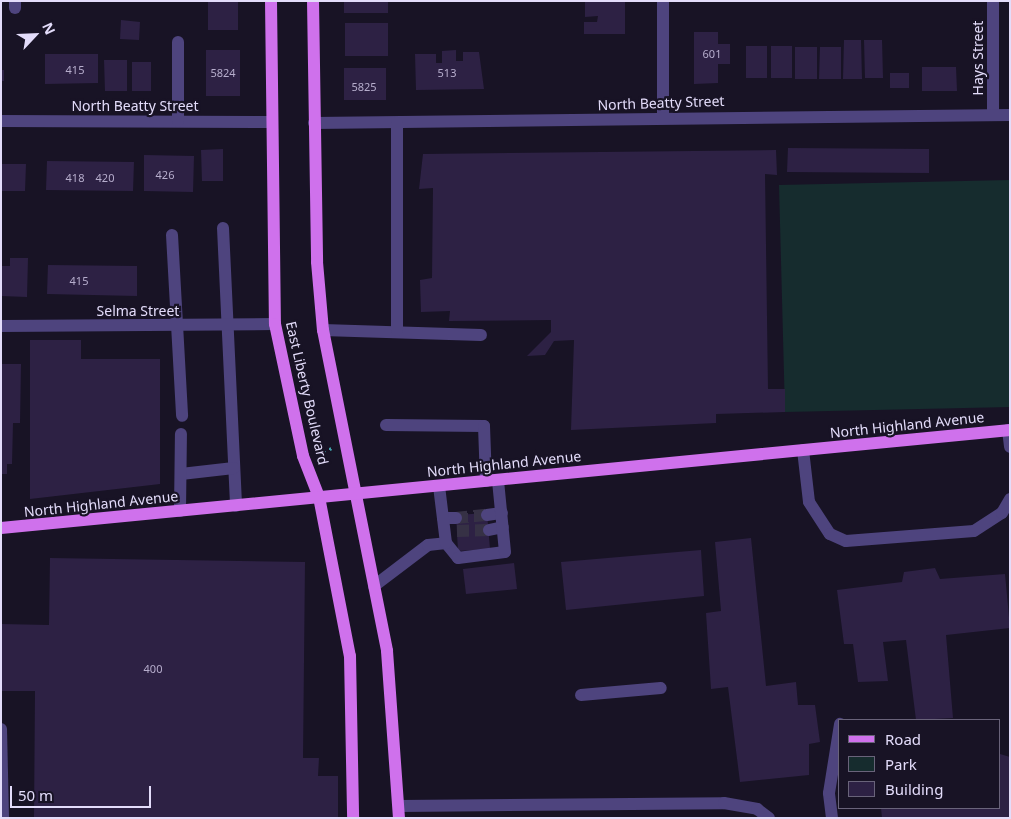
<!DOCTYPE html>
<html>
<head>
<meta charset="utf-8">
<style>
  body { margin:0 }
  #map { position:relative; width:1011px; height:819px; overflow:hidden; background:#181325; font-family:"Noto Sans",sans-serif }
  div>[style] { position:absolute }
  .green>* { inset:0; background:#162c2e }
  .building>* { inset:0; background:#2d2144 }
  .minor-tunnel>* { height:12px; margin-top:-6px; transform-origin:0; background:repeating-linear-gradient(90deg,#363145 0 12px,transparent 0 18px) }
  .path>* { height:3px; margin-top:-1.5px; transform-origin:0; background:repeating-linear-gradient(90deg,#40a1aa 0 2.5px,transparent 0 6.5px) }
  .minor>* { height:12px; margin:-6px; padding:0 6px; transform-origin:6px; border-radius:6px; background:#4e447e }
  .major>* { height:12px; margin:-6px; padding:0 6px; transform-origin:6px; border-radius:6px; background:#cf71ec }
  span { translate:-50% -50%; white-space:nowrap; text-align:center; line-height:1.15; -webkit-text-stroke:4.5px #181325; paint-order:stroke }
  .number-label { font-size:11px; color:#b6adcc }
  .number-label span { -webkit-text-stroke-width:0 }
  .street-label { font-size:14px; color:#e3dcfa }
  .frame { position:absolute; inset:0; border:2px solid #e3dcfa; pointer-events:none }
  .legend { position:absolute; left:838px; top:719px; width:162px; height:90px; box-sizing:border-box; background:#181325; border:1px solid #69637a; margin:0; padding:6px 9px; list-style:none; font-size:15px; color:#e3dcfa }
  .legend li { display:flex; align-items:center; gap:10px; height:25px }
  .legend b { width:25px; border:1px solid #69637a }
  .north { position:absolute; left:10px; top:10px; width:50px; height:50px; -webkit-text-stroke:4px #181325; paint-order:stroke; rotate:65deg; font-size:14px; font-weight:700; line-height:20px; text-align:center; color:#e3dcfa }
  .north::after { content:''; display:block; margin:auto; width:18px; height:22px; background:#e3dcfa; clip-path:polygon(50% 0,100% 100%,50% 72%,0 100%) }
  .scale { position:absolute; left:10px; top:786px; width:141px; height:22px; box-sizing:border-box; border:2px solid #e3dcfa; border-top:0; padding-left:6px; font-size:15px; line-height:18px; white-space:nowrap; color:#e3dcfa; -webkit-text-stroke:4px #181325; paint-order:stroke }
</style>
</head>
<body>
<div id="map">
  <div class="green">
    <i style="clip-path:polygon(1010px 180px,1010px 407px,785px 412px,779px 185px)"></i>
  </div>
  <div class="building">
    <i style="clip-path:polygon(208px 1px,238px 1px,238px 30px,208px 30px)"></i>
    <i style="clip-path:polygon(344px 1px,388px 1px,388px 13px,344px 13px)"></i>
    <i style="clip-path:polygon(585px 1px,625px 1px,625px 34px,584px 34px,584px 22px,597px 22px,598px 16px,585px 17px)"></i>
    <i style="clip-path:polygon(121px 20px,140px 22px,139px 40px,120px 39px)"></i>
    <i style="clip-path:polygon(345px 23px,388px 23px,388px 56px,345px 56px)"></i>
    <i style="clip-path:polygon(694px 32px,718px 32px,718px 44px,730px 44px,730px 64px,718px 64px,718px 83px,694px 84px)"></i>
    <i style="clip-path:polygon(844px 40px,861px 40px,862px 79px,843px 79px)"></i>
    <i style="clip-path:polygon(864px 40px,882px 40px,883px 78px,865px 78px)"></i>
    <i style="clip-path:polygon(746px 46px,767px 46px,767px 78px,746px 78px)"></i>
    <i style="clip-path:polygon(771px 46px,792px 46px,792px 78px,771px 78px)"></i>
    <i style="clip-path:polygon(795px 47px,817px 47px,817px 79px,795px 79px)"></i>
    <i style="clip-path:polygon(820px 47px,841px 47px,841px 79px,819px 79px)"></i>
    <i style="clip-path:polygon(206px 50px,240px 50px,240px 96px,206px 96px)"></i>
    <i style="clip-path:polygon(456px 50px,456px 61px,463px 61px,463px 52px,479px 52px,484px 89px,416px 90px,415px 54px,436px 54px,436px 63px,442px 63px,442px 51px)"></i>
    <i style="clip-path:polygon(45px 54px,98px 54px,98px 83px,45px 84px)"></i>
    <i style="clip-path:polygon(104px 60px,127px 60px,127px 91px,105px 91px)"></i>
    <i style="clip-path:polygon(132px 62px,151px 62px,151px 91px,132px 91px)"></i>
    <i style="clip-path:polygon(922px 67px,956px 67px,957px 91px,922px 91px)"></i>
    <i style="clip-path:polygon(344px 68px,386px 68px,386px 100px,344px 100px)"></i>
    <i style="clip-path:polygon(1px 70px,4px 70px,4px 81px,1px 81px)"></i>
    <i style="clip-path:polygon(890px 73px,909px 73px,909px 88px,890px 88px)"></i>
    <i style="clip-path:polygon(788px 148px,929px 149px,929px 173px,787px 172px)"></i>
    <i style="clip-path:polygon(223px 149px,223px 181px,202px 181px,201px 150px)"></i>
    <i style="clip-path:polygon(776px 150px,777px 175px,765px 174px,768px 389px,785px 389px,785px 412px,716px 414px,716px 423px,571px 430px,574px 340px,554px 341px,545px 355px,527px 356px,551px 332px,551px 320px,449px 321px,450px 311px,421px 312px,420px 280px,432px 278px,433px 188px,419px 189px,423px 154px)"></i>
    <i style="clip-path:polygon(144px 155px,194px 156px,193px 192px,144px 191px)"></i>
    <i style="clip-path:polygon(47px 161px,134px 162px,133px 191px,46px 190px)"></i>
    <i style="clip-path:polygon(1px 164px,26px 164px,25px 191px,1px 191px)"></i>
    <i style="clip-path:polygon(10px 258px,28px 258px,27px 297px,1px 296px,1px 266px,10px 266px)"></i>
    <i style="clip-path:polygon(48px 265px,137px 266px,137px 296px,47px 294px)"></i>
    <i style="clip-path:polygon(30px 340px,81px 340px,81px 359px,160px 359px,160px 484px,30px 499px)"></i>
    <i style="clip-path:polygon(1px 364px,21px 364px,20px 423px,13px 423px,12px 464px,7px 464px,7px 474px,1px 474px)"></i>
    <i style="clip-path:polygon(487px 513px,490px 549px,458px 551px,456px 515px)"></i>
    <i style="clip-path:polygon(751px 538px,766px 686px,796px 682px,798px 705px,815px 705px,820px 742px,809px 744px,809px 775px,740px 782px,728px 687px,711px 689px,706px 613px,721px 611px,715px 542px)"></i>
    <i style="clip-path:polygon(701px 550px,704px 596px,566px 610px,561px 562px)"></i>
    <i style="clip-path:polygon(50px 558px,305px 562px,303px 758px,319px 758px,318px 776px,338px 776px,338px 818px,34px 818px,35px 691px,1px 691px,1px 624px,49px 625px)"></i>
    <i style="clip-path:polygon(514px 563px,517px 589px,466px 594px,463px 569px)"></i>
    <i style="clip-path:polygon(935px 568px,940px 579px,1005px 574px,1010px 628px,946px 635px,953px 718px,916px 720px,906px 640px,883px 642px,888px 681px,858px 682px,853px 644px,844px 644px,837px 590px,902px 582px,904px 572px)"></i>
    <i style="clip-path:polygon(1000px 754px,1010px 757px,1010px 818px,882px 818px,881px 808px,1000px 808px)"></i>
  </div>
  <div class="minor-tunnel">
    <i style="left:456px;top:518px;width:31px;rotate:-6deg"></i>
    <i style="left:457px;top:531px;width:32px;rotate:-2deg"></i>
  </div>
  <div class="path">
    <i style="left:323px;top:451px;width:9px;rotate:-18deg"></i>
  </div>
  <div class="minor">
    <i style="left:15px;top:1px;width:7px;rotate:90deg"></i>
    <i style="left:993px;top:1px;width:114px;rotate:90deg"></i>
    <i style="left:663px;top:115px;width:114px;rotate:-90deg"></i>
    <i style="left:1px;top:121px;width:268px;rotate:0.2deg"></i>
    <i style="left:178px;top:121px;width:79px;rotate:-90deg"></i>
    <i style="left:314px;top:123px;width:696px;rotate:-0.66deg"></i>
    <i style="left:223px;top:228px;width:278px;rotate:87.3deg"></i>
    <i style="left:172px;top:235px;width:181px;rotate:86.8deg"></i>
    <i style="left:1px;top:326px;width:274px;rotate:-0.4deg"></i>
    <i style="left:323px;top:330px;width:158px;rotate:1.8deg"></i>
    <i style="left:397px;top:330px;width:207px;rotate:-90deg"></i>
    <i style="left:386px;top:425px;width:98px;rotate:0.6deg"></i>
    <i style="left:484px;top:426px;width:55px;rotate:87.9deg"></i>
    <i style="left:1008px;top:430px;width:17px;rotate:83deg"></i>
    <i style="left:803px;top:450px;width:52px;rotate:83.4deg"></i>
    <i style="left:809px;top:502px;width:38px;rotate:57deg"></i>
    <i style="left:830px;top:534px;width:17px;rotate:24deg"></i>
    <i style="left:846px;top:541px;width:128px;rotate:-4.5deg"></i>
    <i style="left:974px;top:531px;width:33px;rotate:-33deg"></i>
    <i style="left:1002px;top:513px;width:16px;rotate:-60deg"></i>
    <i style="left:181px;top:474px;width:53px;rotate:-6.5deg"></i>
    <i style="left:180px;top:511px;width:77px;rotate:-89.3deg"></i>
    <i style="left:487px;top:515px;width:15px;rotate:-8deg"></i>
    <i style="left:443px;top:518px;width:13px"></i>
    <i style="left:489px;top:530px;width:14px;rotate:-12deg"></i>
    <i style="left:446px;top:543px;width:19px;rotate:51deg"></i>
    <i style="left:458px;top:558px;width:47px;rotate:-7.3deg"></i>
    <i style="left:505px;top:552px;width:72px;rotate:-95.6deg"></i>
    <i style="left:374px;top:586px;width:68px;rotate:-37.2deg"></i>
    <i style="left:428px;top:545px;width:18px;rotate:-6deg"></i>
    <i style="left:446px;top:543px;width:57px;rotate:-97deg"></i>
    <i style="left:581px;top:695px;width:80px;rotate:-5deg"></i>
    <i style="left:1px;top:729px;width:89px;rotate:88.7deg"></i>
    <i style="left:399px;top:806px;width:325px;rotate:-0.5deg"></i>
    <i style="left:724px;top:803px;width:34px;rotate:10deg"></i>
    <i style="left:757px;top:809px;width:15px;rotate:37deg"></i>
    <i style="left:832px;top:818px;width:25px;rotate:-97deg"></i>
    <i style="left:829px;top:793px;width:70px;rotate:-80.9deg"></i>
  </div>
  <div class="major">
    <i style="left:271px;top:1px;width:323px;rotate:89.3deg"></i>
    <i style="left:275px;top:324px;width:135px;rotate:78deg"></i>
    <i style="left:303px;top:456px;width:44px;rotate:68.7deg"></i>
    <i style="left:319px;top:497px;width:162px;rotate:79deg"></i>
    <i style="left:350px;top:656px;width:162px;rotate:88.9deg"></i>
    <i style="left:313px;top:1px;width:261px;rotate:89.1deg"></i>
    <i style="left:317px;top:262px;width:68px;rotate:85deg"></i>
    <i style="left:323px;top:330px;width:327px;rotate:78.7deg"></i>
    <i style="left:387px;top:651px;width:167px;rotate:85.9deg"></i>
    <i style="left:1px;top:528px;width:1014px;rotate:-5.55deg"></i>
  </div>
  <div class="number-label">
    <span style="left:712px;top:54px">601</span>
    <span style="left:75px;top:70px">415</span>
    <span style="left:223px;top:73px">5824</span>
    <span style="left:447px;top:73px">513</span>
    <span style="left:364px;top:87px">5825</span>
    <span style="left:165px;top:175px">426</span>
    <span style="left:75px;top:178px">418</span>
    <span style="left:105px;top:178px">420</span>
    <span style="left:79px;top:281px">415</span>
    <span style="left:153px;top:669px">400</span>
  </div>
  <div class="street-label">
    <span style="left:978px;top:58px;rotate:-90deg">Hays Street</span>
    <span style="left:661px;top:103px;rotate:-2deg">North Beatty Street</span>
    <span style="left:135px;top:106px">North Beatty Street</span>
    <span style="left:138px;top:311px">Selma Street</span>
    <span style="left:307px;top:393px;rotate:77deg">East Liberty Boulevard</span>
    <span style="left:907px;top:425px;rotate:-6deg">North Highland Avenue</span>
    <span style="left:504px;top:464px;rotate:-6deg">North Highland Avenue</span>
    <span style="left:101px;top:504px;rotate:-6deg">North Highland Avenue</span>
  </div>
  <div class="frame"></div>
  <ul class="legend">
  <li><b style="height:6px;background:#cf71ec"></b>Road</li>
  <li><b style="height:14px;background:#162c2e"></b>Park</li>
  <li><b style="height:14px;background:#2d2144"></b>Building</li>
  </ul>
  <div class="north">N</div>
  <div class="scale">50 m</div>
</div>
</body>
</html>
